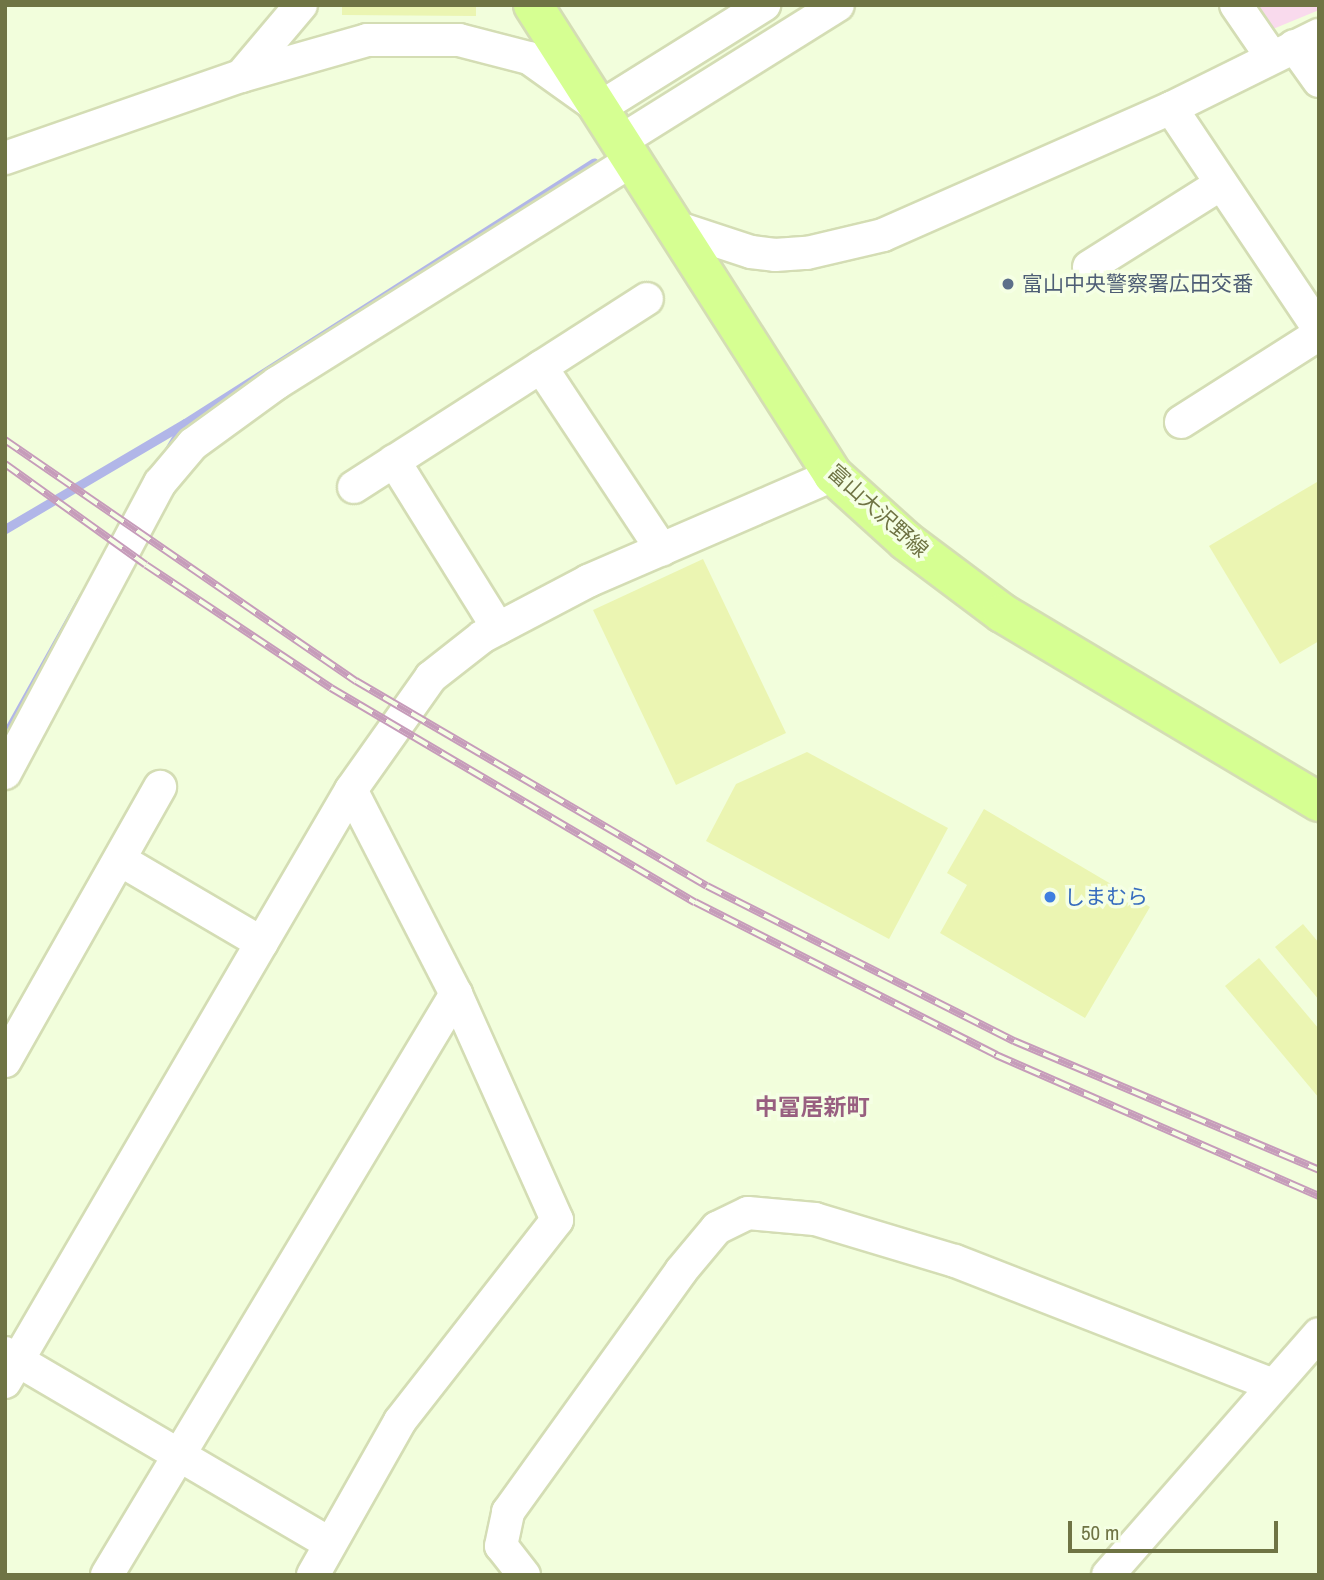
<!DOCTYPE html>
<html>
<head>
<meta charset="utf-8">
<style>
  body { margin:0 }
  #map { position:relative; width:1324px; height:1580px; overflow:hidden; background:#f2fedc; font-family:"Archivo Narrow","Noto Sans JP",sans-serif }
  div>[style] { position:absolute }
  .education>* { inset:0; background:#f9daed }
  .stream>* { height:9px; margin:-4.5px; padding:0 4.5px; transform-origin:4.5px; border-radius:4.5px; background:#b1b6e8 }
  .building>* { inset:0; background:#ebf5b2 }
  .roads { filter:drop-shadow(2px 0 #d4ddb4) drop-shadow(-2px 0 #d4ddb4) drop-shadow(0 2px #d4ddb4) drop-shadow(0 -2px #d4ddb4) }
  .minor>* { height:32px; margin:-16px; padding:0 16px; transform-origin:16px; border-radius:16px; background:#fff }
  .major>* { height:38px; margin:-19px; padding:0 19px; transform-origin:19px; border-radius:19px; background:#d6ff92 }
  .rail>* { height:8px; margin-top:-4px; transform-origin:0; background:repeating-linear-gradient(90deg,#f5ffe4 0 16px,#c69cba 0 32px); box-sizing:border-box; border-block:2px solid #c69cba }
  .dots>* { width:19px; height:19px; translate:-50% -50%; box-sizing:border-box; border:4px solid #f5ffe4; border-radius:50% }
  span { translate:-50% -50%; white-space:nowrap; text-align:center; line-height:1.15; -webkit-text-stroke:7px #f5ffe4; paint-order:stroke }
  .service-label { font-size:21px; color:#4e5e75 }
  .left { translate:0 -50%; text-align:left }
  .street-label { font-size:21px; color:#6f7444 }
  .shop-label { font-size:21px; color:#366cbe }
  .neighbourhood-label { font-size:23px; color:#985f80; font-weight:700 }
  .frame { position:absolute; inset:0; border:7px solid #6f7444; pointer-events:none }
  .scale { position:absolute; left:1068px; top:1521px; width:210px; height:32px; box-sizing:border-box; border:4px solid #6f7444; border-top:0; padding-left:9px; font-size:21px; line-height:24px; white-space:nowrap; color:#6f7444; -webkit-text-stroke:5px #f5ffe4; paint-order:stroke }
</style>
</head>
<body>
<div id="map">
  <div class="education">
    <i style="clip-path:polygon(1251px 5px,1319px 5px,1319px 10px,1268px 31px)"></i>
  </div>
  <div class="stream">
    <i style="left:168px;top:451px;width:31px;rotate:-59deg"></i>
    <i style="left:5px;top:529px;width:209px;rotate:-30.5deg"></i>
    <i style="left:185px;top:423px;width:485px;rotate:-32.5deg"></i>
    <i style="left:5px;top:736px;width:160px;rotate:-60.9deg"></i>
  </div>
  <div class="building">
    <i style="clip-path:polygon(342px 5px,476px 5px,476px 16px,342px 15px)"></i>
    <i style="clip-path:polygon(1317px 482px,1319px 641px,1280px 664px,1209px 546px)"></i>
    <i style="clip-path:polygon(703px 559px,786px 733px,676px 785px,593px 610px)"></i>
    <i style="clip-path:polygon(807px 752px,948px 828px,889px 939px,706px 841px,736px 784px)"></i>
    <i style="clip-path:polygon(984px 809px,1150px 907px,1085px 1018px,940px 933px,967px 885px,947px 873px)"></i>
    <i style="clip-path:polygon(1303px 924px,1319px 943px,1319px 1000px,1275px 947px)"></i>
    <i style="clip-path:polygon(1259px 958px,1319px 1029px,1319px 1098px,1225px 986px)"></i>
  </div>
  <div class="roads">
    <div class="minor">
      <i style="left:1236px;top:5px;width:62px;rotate:55.5deg"></i>
      <i style="left:1294px;top:46px;width:43px;rotate:54.5deg"></i>
      <i style="left:241px;top:76px;width:93px;rotate:-49.8deg"></i>
      <i style="left:1171px;top:108px;width:266px;rotate:56.2deg"></i>
      <i style="left:619px;top:142px;width:258px;rotate:-32deg"></i>
      <i style="left:5px;top:158px;width:250px;rotate:-19.2deg"></i>
      <i style="left:241px;top:76px;width:131px;rotate:-15.9deg"></i>
      <i style="left:367px;top:40px;width:92px"></i>
      <i style="left:459px;top:40px;width:72px;rotate:14.4deg"></i>
      <i style="left:529px;top:58px;width:86px;rotate:35.5deg"></i>
      <i style="left:599px;top:108px;width:195px;rotate:-32deg"></i>
      <i style="left:675px;top:227px;width:80px;rotate:18.2deg"></i>
      <i style="left:751px;top:252px;width:24px;rotate:7deg"></i>
      <i style="left:775px;top:255px;width:32px;rotate:-4deg"></i>
      <i style="left:807px;top:253px;width:78px;rotate:-13.3deg"></i>
      <i style="left:883px;top:235px;width:315px;rotate:-23.8deg"></i>
      <i style="left:1171px;top:108px;width:165px;rotate:-26.3deg"></i>
      <i style="left:1089px;top:267px;width:156px;rotate:-32.2deg"></i>
      <i style="left:541px;top:367px;width:219px;rotate:56.5deg"></i>
      <i style="left:1181px;top:422px;width:164px;rotate:-32.5deg"></i>
      <i style="left:394px;top:461px;width:197px;rotate:58.1deg"></i>
      <i style="left:354px;top:487px;width:348px;rotate:-32.7deg"></i>
      <i style="left:5px;top:773px;width:329px;rotate:-61.9deg"></i>
      <i style="left:160px;top:483px;width:51px;rotate:-49.8deg"></i>
      <i style="left:193px;top:444px;width:104px;rotate:-36deg"></i>
      <i style="left:277px;top:383px;width:418px;rotate:-32.1deg"></i>
      <i style="left:122px;top:861px;width:162px;rotate:30.4deg"></i>
      <i style="left:5px;top:1061px;width:315px;rotate:-60.5deg"></i>
      <i style="left:5px;top:1353px;width:377px;rotate:30.4deg"></i>
      <i style="left:5px;top:1382px;width:686px;rotate:-59.7deg"></i>
      <i style="left:351px;top:790px;width:138px;rotate:-54.7deg"></i>
      <i style="left:431px;top:677px;width:65px;rotate:-38.1deg"></i>
      <i style="left:482px;top:637px;width:120px;rotate:-27.8deg"></i>
      <i style="left:588px;top:581px;width:267px;rotate:-23.4deg"></i>
      <i style="left:107px;top:1575px;width:678px;rotate:-59.01deg"></i>
      <i style="left:313px;top:1575px;width:177px;rotate:-60.5deg"></i>
      <i style="left:400px;top:1421px;width:255px;rotate:-52deg"></i>
      <i style="left:557px;top:1220px;width:248px;rotate:-114.1deg"></i>
      <i style="left:456px;top:994px;width:229px;rotate:-117.2deg"></i>
      <i style="left:524px;top:1575px;width:37px;rotate:-128deg"></i>
      <i style="left:501px;top:1546px;width:35px;rotate:-78deg"></i>
      <i style="left:508px;top:1512px;width:297px;rotate:-54.3deg"></i>
      <i style="left:681px;top:1271px;width:56px;rotate:-50.1deg"></i>
      <i style="left:717px;top:1228px;width:34px;rotate:-26deg"></i>
      <i style="left:748px;top:1213px;width:67px;rotate:5.1deg"></i>
      <i style="left:815px;top:1219px;width:146px;rotate:16.7deg"></i>
      <i style="left:955px;top:1261px;width:341px;rotate:21.3deg"></i>
      <i style="left:1108px;top:1575px;width:320px;rotate:-48.8deg"></i>
    </div>
    <div class="major">
      <i style="left:533px;top:5px;width:558px;rotate:57.45deg"></i>
      <i style="left:833px;top:475px;width:98px;rotate:42.1deg"></i>
      <i style="left:906px;top:541px;width:120px;rotate:36.9deg"></i>
      <i style="left:1002px;top:613px;width:369px;rotate:30.8deg"></i>
    </div>
  </div>
  <div class="rail">
    <i style="left:5px;top:440px;width:426px;rotate:34.5deg"></i>
    <i style="left:356px;top:681px;width:406px;rotate:30.3deg"></i>
    <i style="left:707px;top:886px;width:344px;rotate:26.8deg"></i>
    <i style="left:1014px;top:1041px;width:331px;rotate:22.9deg"></i>
    <i style="left:5px;top:464px;width:173px;rotate:35.6deg"></i>
    <i style="left:146px;top:565px;width:222px;rotate:33.6deg"></i>
    <i style="left:331px;top:688px;width:422px;rotate:30.5deg"></i>
    <i style="left:695px;top:902px;width:338px;rotate:26.9deg"></i>
    <i style="left:996px;top:1055px;width:352px;rotate:23.6deg"></i>
  </div>
  <div class="dots">
    <i style="left:1008px;top:284px;background:#5c6f8a"></i>
    <i style="left:1050px;top:897px;background:#3f7fe0"></i>
  </div>
  <div class="service-label">
    <span class="left" style="left:1022px;top:284px">富山中央警察署広田交番</span>
  </div>
  <div class="street-label">
    <span style="left:878px;top:511px;rotate:42deg">富山大沢野線</span>
  </div>
  <div class="shop-label">
    <span class="left" style="left:1064px;top:897px">しまむら</span>
  </div>
  <div class="neighbourhood-label">
    <span style="left:812px;top:1107px">中冨居新町</span>
  </div>
  <div class="frame"></div>
  <div class="scale">50 m</div>
</div>
</body>
</html>
